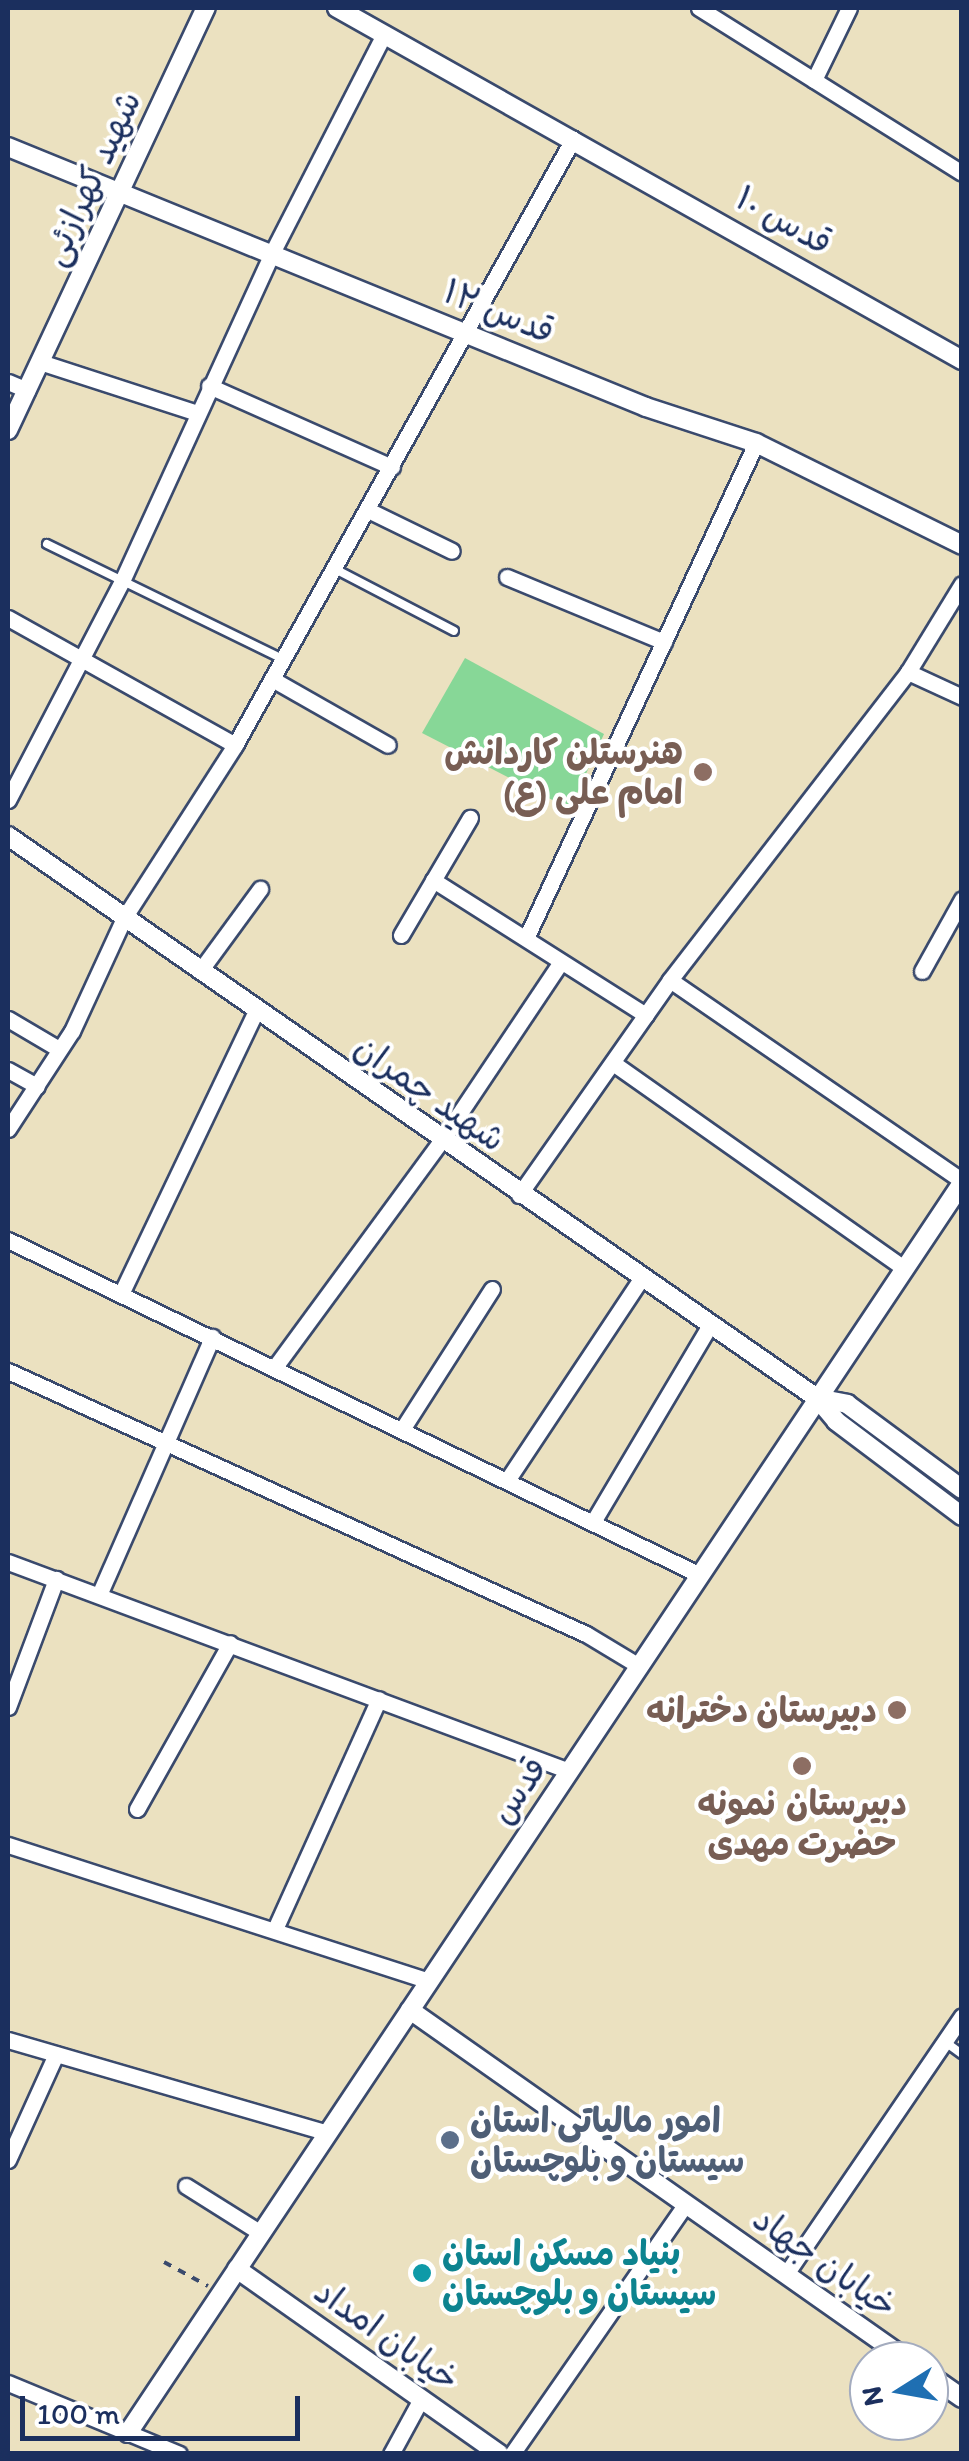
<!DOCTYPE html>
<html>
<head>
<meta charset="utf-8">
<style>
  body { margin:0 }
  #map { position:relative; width:969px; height:2461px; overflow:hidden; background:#ebe1c0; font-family:Itim,"Playpen Sans Arabic",sans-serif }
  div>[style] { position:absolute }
  .green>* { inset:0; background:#87d797 }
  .path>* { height:4px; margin-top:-2px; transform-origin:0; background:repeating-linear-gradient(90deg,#3a4a6d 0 8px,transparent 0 16px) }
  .roads { filter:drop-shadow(2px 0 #3a4a6d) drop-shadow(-2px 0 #3a4a6d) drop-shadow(0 2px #3a4a6d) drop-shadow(0 -2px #3a4a6d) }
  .service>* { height:8px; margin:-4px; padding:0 4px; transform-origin:4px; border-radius:4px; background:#fff }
  .minor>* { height:15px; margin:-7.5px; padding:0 7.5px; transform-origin:7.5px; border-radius:7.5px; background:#fff }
  .tertiary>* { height:18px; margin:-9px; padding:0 9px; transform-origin:9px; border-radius:9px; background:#fff }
  .dots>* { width:28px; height:28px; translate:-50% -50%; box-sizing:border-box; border:5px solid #fff; border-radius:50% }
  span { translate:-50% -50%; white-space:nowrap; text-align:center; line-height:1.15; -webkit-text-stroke:8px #fff; paint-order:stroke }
  .street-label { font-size:35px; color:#1b2f5e }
  .education-label { font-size:35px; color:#785e54; font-weight:700 }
  .right { translate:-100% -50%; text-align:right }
  .service-label { font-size:35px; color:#4e5e75; font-weight:700 }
  .left { translate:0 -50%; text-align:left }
  .culture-label { font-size:35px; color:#0d838f; font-weight:700 }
  .frame { position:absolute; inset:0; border:10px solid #1b2f5e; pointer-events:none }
  .north { position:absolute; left:849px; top:2341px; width:100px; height:100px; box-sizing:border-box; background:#fff; border:2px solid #a4acbf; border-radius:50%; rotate:259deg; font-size:28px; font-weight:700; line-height:40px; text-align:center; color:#1b2f5e }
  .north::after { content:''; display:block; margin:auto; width:35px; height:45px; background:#1f6fb2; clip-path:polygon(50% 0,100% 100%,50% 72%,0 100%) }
  .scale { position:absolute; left:20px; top:2396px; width:280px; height:45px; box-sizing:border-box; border:5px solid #1b2f5e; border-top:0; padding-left:12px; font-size:30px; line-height:35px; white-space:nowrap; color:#1b2f5e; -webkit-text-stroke:8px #fff; paint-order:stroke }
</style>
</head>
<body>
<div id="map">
  <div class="green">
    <i style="clip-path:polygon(465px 658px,604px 734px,570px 809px,422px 733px)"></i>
  </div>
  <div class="path">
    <i style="left:164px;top:2262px;width:50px;rotate:28.6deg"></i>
  </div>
  <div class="roads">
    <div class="service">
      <i style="left:47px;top:544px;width:260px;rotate:26deg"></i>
      <i style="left:335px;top:569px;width:134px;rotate:27.5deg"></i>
      <i style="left:944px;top:2041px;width:22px;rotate:36deg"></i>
    </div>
    <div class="minor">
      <i style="left:699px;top:8px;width:310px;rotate:32.1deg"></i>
      <i style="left:814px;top:80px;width:80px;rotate:-64.1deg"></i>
      <i style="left:40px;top:362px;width:165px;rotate:18deg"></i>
      <i style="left:8px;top:382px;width:21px;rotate:23deg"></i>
      <i style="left:209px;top:386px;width:200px;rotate:23.9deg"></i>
      <i style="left:368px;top:510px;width:93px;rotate:26deg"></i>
      <i style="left:507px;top:577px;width:170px;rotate:22.5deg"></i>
      <i style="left:8px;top:618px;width:260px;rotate:29.2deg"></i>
      <i style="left:908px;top:672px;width:60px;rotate:24.8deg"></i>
      <i style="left:272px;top:679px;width:133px;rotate:29.6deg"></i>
      <i style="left:8px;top:800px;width:247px;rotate:-62.5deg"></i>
      <i style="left:122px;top:581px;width:358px;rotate:-65.4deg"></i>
      <i style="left:271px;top:255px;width:248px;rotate:-62.9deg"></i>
      <i style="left:433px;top:880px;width:252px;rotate:32.4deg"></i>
      <i style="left:401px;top:935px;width:136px;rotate:-59.5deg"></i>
      <i style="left:527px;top:936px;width:544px;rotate:-65.08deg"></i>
      <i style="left:200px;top:971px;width:102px;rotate:-53.8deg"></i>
      <i style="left:922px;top:971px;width:82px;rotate:-60.9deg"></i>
      <i style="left:670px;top:980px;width:354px;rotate:34.5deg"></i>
      <i style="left:8px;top:1019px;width:59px;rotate:30.5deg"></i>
      <i style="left:613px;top:1063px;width:356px;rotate:35.2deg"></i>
      <i style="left:8px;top:1070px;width:33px;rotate:29deg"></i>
      <i style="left:8px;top:1129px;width:117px;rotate:-56.9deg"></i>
      <i style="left:72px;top:1031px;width:124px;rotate:-65.3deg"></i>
      <i style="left:124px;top:918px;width:206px;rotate:-57.3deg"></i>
      <i style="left:235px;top:745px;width:694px;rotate:-60.85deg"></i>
      <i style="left:519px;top:1195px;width:263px;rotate:-54.9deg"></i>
      <i style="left:670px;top:980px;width:389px;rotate:-52.3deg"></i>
      <i style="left:908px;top:672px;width:103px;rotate:-58.5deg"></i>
      <i style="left:8px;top:1240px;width:769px;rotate:25.83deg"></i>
      <i style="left:121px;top:1294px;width:314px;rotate:-64.5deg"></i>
      <i style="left:275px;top:1367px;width:280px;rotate:-53.7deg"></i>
      <i style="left:441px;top:1141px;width:212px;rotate:-56.2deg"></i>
      <i style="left:8px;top:1371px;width:635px;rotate:24.47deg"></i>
      <i style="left:586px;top:1634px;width:62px;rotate:31.1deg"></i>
      <i style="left:403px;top:1428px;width:165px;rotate:-57.4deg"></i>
      <i style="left:508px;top:1479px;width:239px;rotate:-56.4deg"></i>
      <i style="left:593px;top:1522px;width:226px;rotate:-59.3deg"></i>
      <i style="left:8px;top:1562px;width:599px;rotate:20.43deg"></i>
      <i style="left:99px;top:1595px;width:282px;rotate:-66.3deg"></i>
      <i style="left:8px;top:1707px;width:137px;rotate:-69.4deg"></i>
      <i style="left:137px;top:1809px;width:190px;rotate:-60.7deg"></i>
      <i style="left:8px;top:1845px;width:442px;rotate:17.9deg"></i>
      <i style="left:275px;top:1929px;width:252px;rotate:-65.7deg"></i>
      <i style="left:8px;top:2040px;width:333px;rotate:16.2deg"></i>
      <i style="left:8px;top:2160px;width:116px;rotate:-65.6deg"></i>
      <i style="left:186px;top:2186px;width:89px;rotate:32.1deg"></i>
      <i style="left:786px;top:2274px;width:312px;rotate:-55.7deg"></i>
      <i style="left:8px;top:2383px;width:185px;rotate:22.5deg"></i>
      <i style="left:391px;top:2454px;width:63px;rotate:-61.4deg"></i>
      <i style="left:512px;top:2454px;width:305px;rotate:-55.2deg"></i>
    </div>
    <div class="tertiary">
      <i style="left:337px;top:8px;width:717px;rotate:29.39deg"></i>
      <i style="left:8px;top:147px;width:689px;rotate:22.17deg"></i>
      <i style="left:646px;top:407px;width:116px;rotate:18.1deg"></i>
      <i style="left:756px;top:443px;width:230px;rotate:26.3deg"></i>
      <i style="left:8px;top:430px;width:466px;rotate:-64.9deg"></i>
      <i style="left:8px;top:836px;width:985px;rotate:34.79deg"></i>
      <i style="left:817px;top:1398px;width:30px;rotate:50deg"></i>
      <i style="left:836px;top:1421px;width:158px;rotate:37deg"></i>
      <i style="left:817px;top:1398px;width:31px;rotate:11deg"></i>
      <i style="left:847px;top:1404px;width:143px;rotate:36.5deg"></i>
      <i style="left:410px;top:2010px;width:610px;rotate:35.12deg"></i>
      <i style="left:237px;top:2269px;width:321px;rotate:35.2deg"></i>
      <i style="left:929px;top:2375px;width:40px;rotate:34.9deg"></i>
      <i style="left:128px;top:2433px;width:1503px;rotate:-56.29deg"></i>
    </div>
  </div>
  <div class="dots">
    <i style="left:703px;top:772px;background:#8d6e63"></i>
    <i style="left:897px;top:1710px;background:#8d6e63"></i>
    <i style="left:802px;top:1766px;background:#8d6e63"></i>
    <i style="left:450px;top:2140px;background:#5c6f8a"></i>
    <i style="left:422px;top:2273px;background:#0f9aa8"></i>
  </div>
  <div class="street-label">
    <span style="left:91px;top:178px;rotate:-65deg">شهید کهرازئی</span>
    <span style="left:784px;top:220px;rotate:29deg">قدس ۱۰</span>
    <span style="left:499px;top:311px;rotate:22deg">قدس ۱۲</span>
    <span style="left:430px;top:1093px;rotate:35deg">شهید چمران</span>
    <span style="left:518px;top:1790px;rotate:-56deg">قدس</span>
    <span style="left:825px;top:2262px;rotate:35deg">خیابان جهاد</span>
    <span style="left:387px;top:2335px;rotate:35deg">خیابان امداد</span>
  </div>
  <div class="education-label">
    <span class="right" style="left:683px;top:772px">هنرستلن کاردانش<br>امام علی (ع)</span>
    <span class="right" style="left:877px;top:1710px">دبیرستان دخترانه</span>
    <span style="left:802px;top:1823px">دبیرستان نمونه<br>حضرت مهدی</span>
  </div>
  <div class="service-label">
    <span class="left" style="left:470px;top:2140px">امور مالیاتی استان<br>سیستان و بلوچستان</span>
  </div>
  <div class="culture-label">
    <span class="left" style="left:442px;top:2273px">بنیاد مسکن استان<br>سیستان و بلوچستان</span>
  </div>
  <div class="frame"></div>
  <div class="north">N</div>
  <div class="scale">100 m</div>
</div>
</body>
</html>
